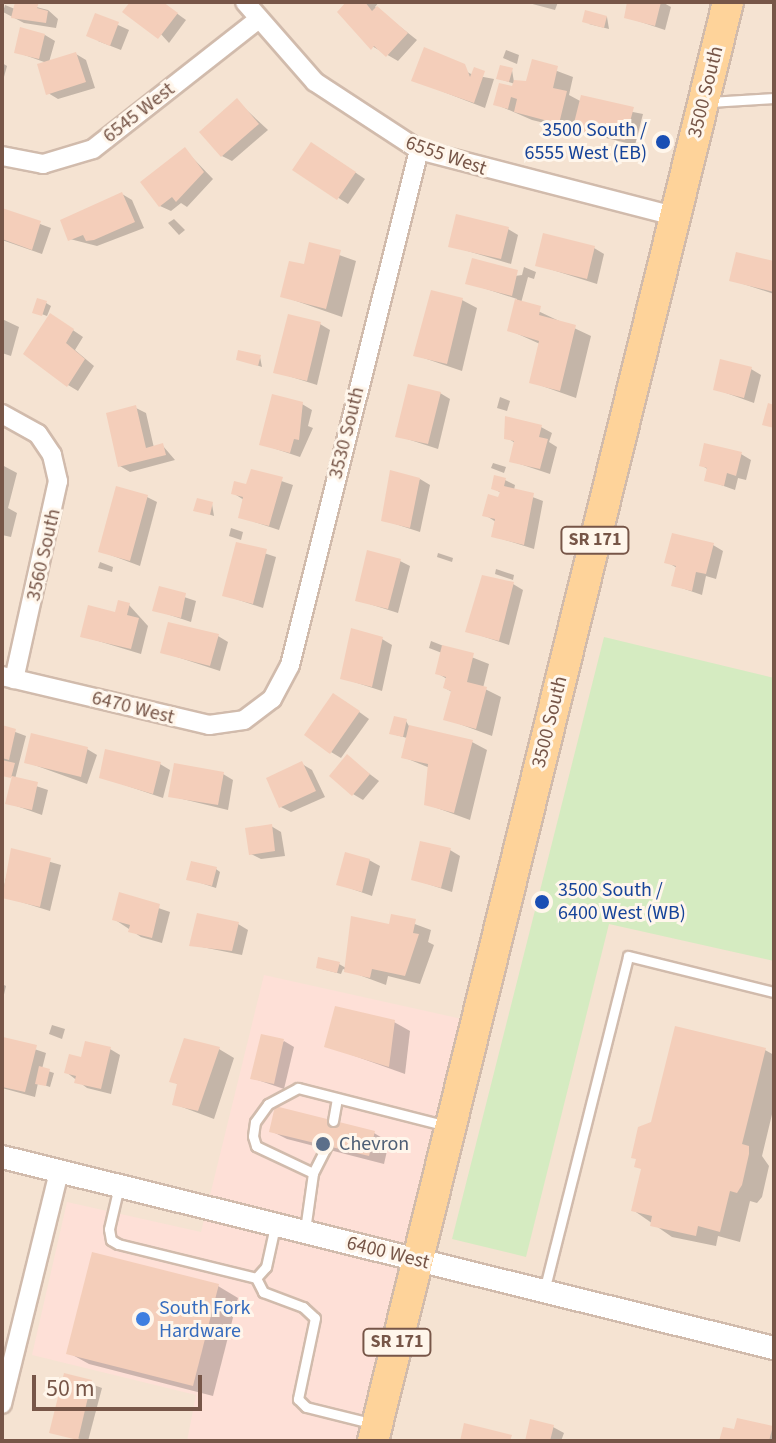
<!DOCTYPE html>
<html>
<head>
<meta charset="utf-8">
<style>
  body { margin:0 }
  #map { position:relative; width:776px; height:1443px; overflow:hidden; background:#fdf2e4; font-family:"Source Sans 3",sans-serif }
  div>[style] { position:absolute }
  .residential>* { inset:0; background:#f5e3d2 }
  .commercial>* { inset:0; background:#fee0d7 }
  .green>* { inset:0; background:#d5ebc1 }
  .shadow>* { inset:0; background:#0003 }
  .building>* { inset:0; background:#f4ceba }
  .roads { filter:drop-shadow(2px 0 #d1bbac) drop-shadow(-2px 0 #d1bbac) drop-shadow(0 2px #d1bbac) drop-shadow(0 -2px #d1bbac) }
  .service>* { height:9px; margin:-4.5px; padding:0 4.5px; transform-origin:4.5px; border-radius:4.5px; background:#fff }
  .minor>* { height:18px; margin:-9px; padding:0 9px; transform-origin:9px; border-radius:9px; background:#fff }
  .tertiary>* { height:22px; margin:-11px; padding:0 11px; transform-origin:11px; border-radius:11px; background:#fff }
  .primary>* { height:30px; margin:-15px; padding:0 15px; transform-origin:15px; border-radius:15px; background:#fed39a }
  .dots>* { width:22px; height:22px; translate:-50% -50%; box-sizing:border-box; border:4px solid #fff6eb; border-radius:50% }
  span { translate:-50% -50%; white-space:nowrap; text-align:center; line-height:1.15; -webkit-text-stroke:6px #fff6eb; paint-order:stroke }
  .shield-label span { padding:2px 6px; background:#fff6eb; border:2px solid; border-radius:6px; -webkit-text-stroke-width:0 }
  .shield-label { font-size:18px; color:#775648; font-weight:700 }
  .street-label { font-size:20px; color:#775648 }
  .transit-label { font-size:20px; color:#164399 }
  .right { translate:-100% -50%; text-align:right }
  .left { translate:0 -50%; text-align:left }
  .service-label { font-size:20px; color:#4e5e75 }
  .shop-label { font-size:20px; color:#366cbe }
  .frame { position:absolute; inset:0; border:4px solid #775648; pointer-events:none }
  .scale { position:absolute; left:32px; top:1375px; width:170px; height:36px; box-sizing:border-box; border:4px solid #775648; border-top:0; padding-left:10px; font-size:24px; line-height:28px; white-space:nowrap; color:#775648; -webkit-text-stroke:6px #fff6eb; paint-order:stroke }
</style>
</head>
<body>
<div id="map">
  <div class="residential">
    <i style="clip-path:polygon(2px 2px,774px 2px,774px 1441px,2px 1441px)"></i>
  </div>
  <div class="commercial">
    <i style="clip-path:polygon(264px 975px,462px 1019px,358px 1441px,187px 1441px,196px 1395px,32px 1355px,67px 1202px,201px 1232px)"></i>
  </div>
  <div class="green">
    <i style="clip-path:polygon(604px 637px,774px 678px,774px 961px,609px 924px,526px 1257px,452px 1239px)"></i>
  </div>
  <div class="shadow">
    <i style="clip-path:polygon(17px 2px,48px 10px,58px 19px,56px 28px,24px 23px,3px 12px,5px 5px,15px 9px)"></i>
    <i style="clip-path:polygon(132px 2px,161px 2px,186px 20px,169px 43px)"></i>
    <i style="clip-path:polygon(348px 2px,379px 2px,375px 7px,417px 40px,398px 61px,365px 42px)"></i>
    <i style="clip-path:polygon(525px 2px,558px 2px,555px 10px)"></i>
    <i style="clip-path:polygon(630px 2px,662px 2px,671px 7px,665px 30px,626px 17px)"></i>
    <i style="clip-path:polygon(96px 15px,129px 30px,121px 50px,98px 41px)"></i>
    <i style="clip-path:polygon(607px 17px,609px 29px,589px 24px)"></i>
    <i style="clip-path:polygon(45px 35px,55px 41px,49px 62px,76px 54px,86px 60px,95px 88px,58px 99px,48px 93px,47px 63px,16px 52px)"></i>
    <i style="clip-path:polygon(425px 50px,473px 75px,494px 79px,485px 108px,413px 80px)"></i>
    <i style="clip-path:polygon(506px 50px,519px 55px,517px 64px,503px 58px)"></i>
    <i style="clip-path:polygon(533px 62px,573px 77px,569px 95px,582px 102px,643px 114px,635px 145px,532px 120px,495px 104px,514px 89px,515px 84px,503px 80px,512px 70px,514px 82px,528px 83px)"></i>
    <i style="clip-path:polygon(2px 63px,7px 66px,2px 84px)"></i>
    <i style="clip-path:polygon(237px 101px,268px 130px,232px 161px,222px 156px)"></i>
    <i style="clip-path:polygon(185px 150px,213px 179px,187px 207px,181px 203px,171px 211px,160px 206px)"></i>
    <i style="clip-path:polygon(322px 150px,365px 179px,348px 204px,295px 170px)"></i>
    <i style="clip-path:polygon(122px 194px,132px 200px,144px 228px,97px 246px,70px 239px)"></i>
    <i style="clip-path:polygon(2px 210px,51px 228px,42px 254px,2px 240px)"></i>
    <i style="clip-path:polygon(174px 219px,185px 230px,179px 235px,168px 223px)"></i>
    <i style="clip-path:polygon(508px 229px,518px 235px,511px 264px,451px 246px)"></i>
    <i style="clip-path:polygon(311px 245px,356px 261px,342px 317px,282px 296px,305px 267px)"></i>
    <i style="clip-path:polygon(594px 248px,604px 254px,597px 284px,537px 265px)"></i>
    <i style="clip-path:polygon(774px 263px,774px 294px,731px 280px)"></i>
    <i style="clip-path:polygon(524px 267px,536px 272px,534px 279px,528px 277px,521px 303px,591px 336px,576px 398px,531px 382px,540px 344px,509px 330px,517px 299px,468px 283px,522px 275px)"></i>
    <i style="clip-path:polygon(462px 300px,477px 308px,462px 371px,415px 355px)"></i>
    <i style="clip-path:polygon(46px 303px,51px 306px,47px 316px,36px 312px)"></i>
    <i style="clip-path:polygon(2px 319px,19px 327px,11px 356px,2px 353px)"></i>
    <i style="clip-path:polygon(61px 322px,83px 337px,75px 350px,94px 366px,78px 391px,68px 385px)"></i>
    <i style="clip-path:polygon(320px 324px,330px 330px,317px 385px,276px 372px)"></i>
    <i style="clip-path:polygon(260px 357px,262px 367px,238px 359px)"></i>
    <i style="clip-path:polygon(751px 369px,761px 375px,754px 403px,715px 389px)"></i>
    <i style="clip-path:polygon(440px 393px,450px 399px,438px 449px,398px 436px)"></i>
    <i style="clip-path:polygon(500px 397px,510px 401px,507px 411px,497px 408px)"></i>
    <i style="clip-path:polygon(302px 404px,312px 410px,308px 426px,313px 428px,300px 457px,261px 444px)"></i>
    <i style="clip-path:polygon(136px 408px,146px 413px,154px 448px,163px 446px,175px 460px,130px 472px,120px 466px)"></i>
    <i style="clip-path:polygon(541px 427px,552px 433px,549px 442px,557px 447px,550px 474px,511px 461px,515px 443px,506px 437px)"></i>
    <i style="clip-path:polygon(741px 454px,751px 460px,746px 480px,738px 478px,735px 490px,707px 480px,709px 470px,701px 465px)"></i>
    <i style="clip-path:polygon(493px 463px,506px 467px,504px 473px,491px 468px)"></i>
    <i style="clip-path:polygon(2px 465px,17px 473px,8px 508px,17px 513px,11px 537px,2px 535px)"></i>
    <i style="clip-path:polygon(252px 471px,293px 485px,279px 530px,240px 517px,244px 500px,233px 493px,248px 487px)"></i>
    <i style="clip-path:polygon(420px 479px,430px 485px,420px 532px,383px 520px)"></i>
    <i style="clip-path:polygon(505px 480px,515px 485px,514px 490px,543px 501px,534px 549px,493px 536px,496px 522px,485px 515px,500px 499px,501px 493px,493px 488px)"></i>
    <i style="clip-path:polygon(147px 497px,157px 502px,140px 566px,100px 551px)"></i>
    <i style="clip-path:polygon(212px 504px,214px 516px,196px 510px)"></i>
    <i style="clip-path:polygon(231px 528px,243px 532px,241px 540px,229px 536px)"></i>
    <i style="clip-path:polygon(237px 544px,276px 557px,263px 608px,224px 595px)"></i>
    <i style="clip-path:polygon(713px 545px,723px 551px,716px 579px,706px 576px,702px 595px,673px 585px,677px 568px,667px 562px)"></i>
    <i style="clip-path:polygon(438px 553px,453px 558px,452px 562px,437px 557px)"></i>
    <i style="clip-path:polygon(400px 561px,410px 566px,398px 613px,357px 600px)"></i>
    <i style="clip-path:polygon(100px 562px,113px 567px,112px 572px,98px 568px)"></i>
    <i style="clip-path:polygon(496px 569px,514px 575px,513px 580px,495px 574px)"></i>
    <i style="clip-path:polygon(513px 584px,523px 590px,509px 645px,467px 631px)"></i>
    <i style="clip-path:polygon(160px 589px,196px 601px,191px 622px,155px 610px)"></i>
    <i style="clip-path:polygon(129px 605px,148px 626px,141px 654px,82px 636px)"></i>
    <i style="clip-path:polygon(218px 636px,228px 642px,220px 671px,162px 652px)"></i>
    <i style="clip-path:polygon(382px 639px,392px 645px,382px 691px,342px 678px)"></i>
    <i style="clip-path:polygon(431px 641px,489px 664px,483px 688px,501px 697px,492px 736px,446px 719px,452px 692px,445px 688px,447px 679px,437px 673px,442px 653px,429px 648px)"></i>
    <i style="clip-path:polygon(344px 701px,369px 719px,341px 758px,331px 752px)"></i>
    <i style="clip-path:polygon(406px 721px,410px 728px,472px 742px,487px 750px,470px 820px,426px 804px,430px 768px,403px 757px,407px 738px,396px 735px)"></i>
    <i style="clip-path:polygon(2px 727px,26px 736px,15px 779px,48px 790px,42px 815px,8px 803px,13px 777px,2px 773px)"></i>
    <i style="clip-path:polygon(87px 749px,97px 755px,87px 784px,26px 762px)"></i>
    <i style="clip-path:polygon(347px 757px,379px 781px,363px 800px,353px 794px)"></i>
    <i style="clip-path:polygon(160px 764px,170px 770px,163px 798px,101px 777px)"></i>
    <i style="clip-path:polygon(302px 764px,312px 770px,325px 797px,291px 812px,281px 807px)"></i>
    <i style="clip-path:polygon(223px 774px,233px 780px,228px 810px,170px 796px)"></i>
    <i style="clip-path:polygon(271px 826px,281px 832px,285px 856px,261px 859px,251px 854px)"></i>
    <i style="clip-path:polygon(450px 850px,460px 856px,452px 892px,413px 879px)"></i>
    <i style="clip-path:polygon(12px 851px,61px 865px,50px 911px,2px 896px)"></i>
    <i style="clip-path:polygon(369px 860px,380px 866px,372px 896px,338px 884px)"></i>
    <i style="clip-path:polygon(216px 869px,220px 872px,216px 888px,189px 879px)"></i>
    <i style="clip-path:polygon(120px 895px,170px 912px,162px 943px,141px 937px,114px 919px)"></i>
    <i style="clip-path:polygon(393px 916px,431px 930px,428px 942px,434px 945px,420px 984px,388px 976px,386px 985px,343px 969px,341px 974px,322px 969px,339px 964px,346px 968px,391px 927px)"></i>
    <i style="clip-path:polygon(238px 924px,248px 930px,242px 955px,192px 945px)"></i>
    <i style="clip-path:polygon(2px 984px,6px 986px,2px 1003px)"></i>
    <i style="clip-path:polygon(394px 1022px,410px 1031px,405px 1074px,327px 1046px)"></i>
    <i style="clip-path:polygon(52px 1025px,65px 1029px,62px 1039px,49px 1034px)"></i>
    <i style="clip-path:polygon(5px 1039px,46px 1053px,42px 1069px,54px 1073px,50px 1087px,38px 1083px,35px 1097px,2px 1088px)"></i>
    <i style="clip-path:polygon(284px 1041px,294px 1047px,284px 1089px,252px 1078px)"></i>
    <i style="clip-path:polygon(110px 1049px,120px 1055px,111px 1094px,87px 1088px,66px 1072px)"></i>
    <i style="clip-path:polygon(219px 1049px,234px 1058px,214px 1119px,174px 1104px,179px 1085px,172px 1081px)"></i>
    <i style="clip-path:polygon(765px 1050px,774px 1055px,774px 1106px,762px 1156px,769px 1166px,762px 1197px,757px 1203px,750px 1201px,740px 1242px,718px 1236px,716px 1246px,672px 1237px,633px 1210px)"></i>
    <i style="clip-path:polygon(271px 1131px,374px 1133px,389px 1142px,384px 1164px,287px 1139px)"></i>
    <i style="clip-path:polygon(218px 1286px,238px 1298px,213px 1396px,89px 1364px,69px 1353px)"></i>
    <i style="clip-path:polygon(66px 1375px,102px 1388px,88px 1441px,52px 1432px)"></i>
    <i style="clip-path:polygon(553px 1427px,564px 1433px,561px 1441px,527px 1441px)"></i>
    <i style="clip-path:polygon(772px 1428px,774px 1441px,721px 1441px,735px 1432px)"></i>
  </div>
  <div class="building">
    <i style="clip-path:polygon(15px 2px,39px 2px,37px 8px,48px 11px,46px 23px,11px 18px)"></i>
    <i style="clip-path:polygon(130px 2px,163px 2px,178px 13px,158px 39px,122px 12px)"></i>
    <i style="clip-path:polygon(346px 2px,365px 2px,372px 11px,377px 6px,408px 33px,386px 57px,374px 46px,371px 50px,337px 12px)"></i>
    <i style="clip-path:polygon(627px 2px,661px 2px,655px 26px,624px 18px)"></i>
    <i style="clip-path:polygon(585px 10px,607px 16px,604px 28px,582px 22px)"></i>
    <i style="clip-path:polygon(95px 13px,119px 22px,110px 46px,86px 36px)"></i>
    <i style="clip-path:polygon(20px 27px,45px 34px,39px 59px,14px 53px)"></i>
    <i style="clip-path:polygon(424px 47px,465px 64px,470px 77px,474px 67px,485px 71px,474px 103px,411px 81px)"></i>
    <i style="clip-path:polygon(76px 52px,86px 82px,46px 95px,37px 64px)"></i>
    <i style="clip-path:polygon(532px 59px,558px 66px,553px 88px,567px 91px,559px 124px,514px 112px,517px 99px,511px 97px,508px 109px,493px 105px,499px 83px,512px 86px,514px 80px,526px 81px)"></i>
    <i style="clip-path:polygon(500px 65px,513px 68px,509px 82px,496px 79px)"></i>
    <i style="clip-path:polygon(581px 95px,634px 107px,625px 140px,572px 131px)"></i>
    <i style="clip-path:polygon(237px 98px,259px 124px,221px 157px,199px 132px)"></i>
    <i style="clip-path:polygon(311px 142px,356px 172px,337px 200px,292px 170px)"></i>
    <i style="clip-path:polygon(185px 147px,204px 172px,176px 202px,172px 197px,159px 207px,140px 182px)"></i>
    <i style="clip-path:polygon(122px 192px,135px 222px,94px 240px,86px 241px,83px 235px,68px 241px,60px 220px)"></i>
    <i style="clip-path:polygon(2px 208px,41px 221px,32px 250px,2px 239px)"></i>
    <i style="clip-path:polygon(456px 214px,509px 227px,501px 259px,448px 247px)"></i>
    <i style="clip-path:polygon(543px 233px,595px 246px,587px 279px,535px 266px)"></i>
    <i style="clip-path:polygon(309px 242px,341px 250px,326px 309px,280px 297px,289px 261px,304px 264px)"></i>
    <i style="clip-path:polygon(736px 252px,774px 261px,774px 292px,729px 281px)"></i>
    <i style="clip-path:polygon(472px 258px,518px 270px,512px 296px,465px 284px)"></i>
    <i style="clip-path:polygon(431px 290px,463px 298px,447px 364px,413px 356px)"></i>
    <i style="clip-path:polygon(37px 298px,47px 301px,42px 316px,32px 313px)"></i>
    <i style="clip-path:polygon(515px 299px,541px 306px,539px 315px,576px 325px,560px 391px,529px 383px,539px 341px,507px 331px)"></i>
    <i style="clip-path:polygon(50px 313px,74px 329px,66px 343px,85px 359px,67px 387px,23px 354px)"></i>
    <i style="clip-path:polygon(288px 314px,321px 322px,307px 381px,273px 373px)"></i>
    <i style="clip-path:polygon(238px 350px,261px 355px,258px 366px,236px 360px)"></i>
    <i style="clip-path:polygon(720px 359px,752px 367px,744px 398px,713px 390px)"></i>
    <i style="clip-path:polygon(408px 384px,441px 392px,428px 444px,395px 437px)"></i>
    <i style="clip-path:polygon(272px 394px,303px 402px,299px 440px,294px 439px,290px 453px,259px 445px)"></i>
    <i style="clip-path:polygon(768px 403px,774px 405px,774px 428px,762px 425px)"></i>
    <i style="clip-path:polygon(136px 405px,146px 448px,163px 443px,166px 455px,118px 467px,106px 413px)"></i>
    <i style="clip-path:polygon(505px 416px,542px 425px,539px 437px,548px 439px,540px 469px,509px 462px,514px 441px,504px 439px)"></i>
    <i style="clip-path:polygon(704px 443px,742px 452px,736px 476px,727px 473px,724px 486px,704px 481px,707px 468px,699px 466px)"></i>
    <i style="clip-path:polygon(251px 469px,283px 477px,269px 526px,238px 518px,243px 497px,231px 494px,234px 481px,246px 484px)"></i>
    <i style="clip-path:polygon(390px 470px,420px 478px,410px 528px,381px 521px)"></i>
    <i style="clip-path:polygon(494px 475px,506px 478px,504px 486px,534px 493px,524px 545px,491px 537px,495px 519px,482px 516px,488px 494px,498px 497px,500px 492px,491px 489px)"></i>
    <i style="clip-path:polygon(116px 486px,148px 495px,130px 561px,98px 552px)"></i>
    <i style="clip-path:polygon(197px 498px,213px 502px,210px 515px,193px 511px)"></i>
    <i style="clip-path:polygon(672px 533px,714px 543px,706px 574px,696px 572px,692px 591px,671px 586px,676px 566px,664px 563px)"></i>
    <i style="clip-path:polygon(236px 542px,267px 549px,253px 604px,222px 596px)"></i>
    <i style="clip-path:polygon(367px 550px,401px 559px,388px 609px,355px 601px)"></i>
    <i style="clip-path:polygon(482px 575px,514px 582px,499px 641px,465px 632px)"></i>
    <i style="clip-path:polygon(159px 586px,186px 593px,181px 618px,152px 611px)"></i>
    <i style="clip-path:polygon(118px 600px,130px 603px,127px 615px,139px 618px,131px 649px,80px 637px,88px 605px,115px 612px)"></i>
    <i style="clip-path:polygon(168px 622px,219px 634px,210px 666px,160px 653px)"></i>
    <i style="clip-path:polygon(351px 628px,383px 637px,372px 687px,340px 679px)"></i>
    <i style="clip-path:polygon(442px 645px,474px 653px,467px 682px,487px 687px,476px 729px,443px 720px,451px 691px,443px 688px,446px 677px,435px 674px)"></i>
    <i style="clip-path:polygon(333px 693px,360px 711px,330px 754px,304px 735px)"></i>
    <i style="clip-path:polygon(394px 716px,407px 719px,403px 737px,389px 734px)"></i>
    <i style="clip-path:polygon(2px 725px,16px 729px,9px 760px,2px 758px)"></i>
    <i style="clip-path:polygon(409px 725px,473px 740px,454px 813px,424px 805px,428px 764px,401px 758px)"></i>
    <i style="clip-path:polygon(31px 733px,88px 747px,81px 777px,24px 763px)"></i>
    <i style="clip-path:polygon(105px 749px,161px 762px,153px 794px,99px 778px)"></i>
    <i style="clip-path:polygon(347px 754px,370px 774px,352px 796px,329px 776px)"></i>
    <i style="clip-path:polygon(2px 760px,15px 763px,11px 778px,2px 776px)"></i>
    <i style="clip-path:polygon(302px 761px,316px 791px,279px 808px,266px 778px)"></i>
    <i style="clip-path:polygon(174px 763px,224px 772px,218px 805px,168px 797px)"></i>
    <i style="clip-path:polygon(12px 776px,38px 782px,32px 810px,5px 804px)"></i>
    <i style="clip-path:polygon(272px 824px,275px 851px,249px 855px,245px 828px)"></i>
    <i style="clip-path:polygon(420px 841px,451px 848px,441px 888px,411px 880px)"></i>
    <i style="clip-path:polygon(11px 848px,51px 858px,40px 907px,2px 898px)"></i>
    <i style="clip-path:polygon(345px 852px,370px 859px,362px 892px,336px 885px)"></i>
    <i style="clip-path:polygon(191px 861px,217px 867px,212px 886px,186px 880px)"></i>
    <i style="clip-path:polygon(119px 892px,160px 904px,152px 938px,128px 932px,130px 925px,112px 920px)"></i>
    <i style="clip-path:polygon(197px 913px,239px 922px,232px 951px,189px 946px)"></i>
    <i style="clip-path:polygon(391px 914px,416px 919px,413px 933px,419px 934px,405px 976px,372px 969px,370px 978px,344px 972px,351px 916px,389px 924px)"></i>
    <i style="clip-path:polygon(318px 957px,340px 962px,337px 973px,316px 968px)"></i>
    <i style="clip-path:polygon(335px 1006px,395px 1020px,389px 1067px,324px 1047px)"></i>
    <i style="clip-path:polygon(675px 1026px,766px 1048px,742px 1144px,749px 1146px,749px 1154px,742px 1185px,737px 1193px,730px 1191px,720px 1232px,698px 1226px,696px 1236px,650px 1226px,652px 1216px,631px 1211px,641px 1169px,634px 1167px,636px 1159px,631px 1158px,638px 1127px,651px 1122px)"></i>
    <i style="clip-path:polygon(261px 1034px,284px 1039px,274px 1084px,250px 1079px)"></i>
    <i style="clip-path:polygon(3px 1037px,37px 1045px,25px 1092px,2px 1087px)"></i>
    <i style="clip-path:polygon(184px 1038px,220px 1047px,198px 1111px,172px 1105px,177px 1084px,169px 1082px)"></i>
    <i style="clip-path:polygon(85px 1041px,111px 1047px,101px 1089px,74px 1083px,76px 1076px,64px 1073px,69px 1054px,81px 1057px)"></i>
    <i style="clip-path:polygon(39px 1066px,50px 1069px,46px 1086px,35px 1084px)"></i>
    <i style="clip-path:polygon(275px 1106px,375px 1131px,369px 1156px,269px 1132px)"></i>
    <i style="clip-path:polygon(92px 1252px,219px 1284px,193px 1386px,66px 1354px)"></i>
    <i style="clip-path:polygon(64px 1373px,92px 1380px,78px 1440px,49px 1433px)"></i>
    <i style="clip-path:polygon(737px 1418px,773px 1426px,769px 1441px,719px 1441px,723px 1427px,734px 1429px)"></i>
    <i style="clip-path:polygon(530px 1419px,554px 1425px,550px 1441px,525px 1441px)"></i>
    <i style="clip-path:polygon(464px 1423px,512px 1435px,510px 1441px,460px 1441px)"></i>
  </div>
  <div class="roads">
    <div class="service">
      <i style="left:710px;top:102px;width:64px;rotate:-3.6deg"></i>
      <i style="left:333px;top:1121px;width:23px;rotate:-80deg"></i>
      <i style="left:313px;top:1173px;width:30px;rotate:-63deg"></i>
      <i style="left:119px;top:1186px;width:44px;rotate:103.1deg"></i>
      <i style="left:109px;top:1229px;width:11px;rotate:80deg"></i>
      <i style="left:111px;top:1240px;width:8px;rotate:30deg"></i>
      <i style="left:118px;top:1244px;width:142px;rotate:13.8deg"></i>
      <i style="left:256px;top:1278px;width:15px;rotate:-48deg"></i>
      <i style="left:266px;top:1267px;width:42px;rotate:-77.6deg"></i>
      <i style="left:305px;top:1230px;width:58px;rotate:-82deg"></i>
      <i style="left:313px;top:1173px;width:63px;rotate:-154.7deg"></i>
      <i style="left:256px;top:1146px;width:10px;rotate:-107deg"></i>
      <i style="left:253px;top:1136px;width:14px;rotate:-82deg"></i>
      <i style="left:255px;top:1122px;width:22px;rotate:-54deg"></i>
      <i style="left:268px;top:1104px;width:34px;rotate:-28deg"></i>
      <i style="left:298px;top:1088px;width:154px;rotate:14.3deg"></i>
      <i style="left:256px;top:1278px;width:16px;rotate:63deg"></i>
      <i style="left:263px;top:1292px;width:43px;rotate:20.6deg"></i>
      <i style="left:303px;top:1307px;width:16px;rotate:43deg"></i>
      <i style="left:315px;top:1318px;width:83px;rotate:101.9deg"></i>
      <i style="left:298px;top:1399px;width:11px;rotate:45deg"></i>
      <i style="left:306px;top:1407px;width:70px;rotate:14deg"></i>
      <i style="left:544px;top:1291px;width:345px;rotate:-75.9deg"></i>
      <i style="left:628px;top:956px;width:150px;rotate:13.9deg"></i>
    </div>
    <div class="minor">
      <i style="left:245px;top:2px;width:106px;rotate:48.8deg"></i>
      <i style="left:315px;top:82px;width:124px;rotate:33.2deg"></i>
      <i style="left:419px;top:150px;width:264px;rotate:14.5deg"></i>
      <i style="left:2px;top:156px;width:42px;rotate:11deg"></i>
      <i style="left:43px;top:164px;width:52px;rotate:-16.7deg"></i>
      <i style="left:93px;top:149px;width:211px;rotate:-38.1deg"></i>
      <i style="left:2px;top:414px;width:41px;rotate:29.1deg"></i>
      <i style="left:38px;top:434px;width:25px;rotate:56deg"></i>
      <i style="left:52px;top:455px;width:27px;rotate:77deg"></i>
      <i style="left:58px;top:481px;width:203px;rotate:102.5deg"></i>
      <i style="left:2px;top:676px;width:213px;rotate:13.3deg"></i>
      <i style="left:209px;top:725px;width:35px;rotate:-8deg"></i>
      <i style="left:244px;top:720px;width:35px;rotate:-37deg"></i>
      <i style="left:272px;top:699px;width:38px;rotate:-62deg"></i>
      <i style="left:290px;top:665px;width:531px;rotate:-75.94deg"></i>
      <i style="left:2px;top:1404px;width:239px;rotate:-76.2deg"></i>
    </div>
    <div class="tertiary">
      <i style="left:2px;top:1157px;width:795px;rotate:13.9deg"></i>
    </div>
    <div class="primary">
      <i style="left:373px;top:1441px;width:1482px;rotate:-76.14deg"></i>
    </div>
  </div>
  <div class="dots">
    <i style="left:663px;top:142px;background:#1a4fb4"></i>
    <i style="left:542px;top:902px;background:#1a4fb4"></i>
    <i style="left:323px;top:1144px;background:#5c6f8a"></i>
    <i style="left:143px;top:1319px;background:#3f7fe0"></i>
  </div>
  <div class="shield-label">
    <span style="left:595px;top:540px">SR 171</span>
    <span style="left:397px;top:1342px">SR 171</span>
  </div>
  <div class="street-label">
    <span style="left:706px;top:92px;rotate:-76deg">3500 South</span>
    <span style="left:139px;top:113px;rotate:-38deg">6545 West</span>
    <span style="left:446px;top:156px;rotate:19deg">6555 West</span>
    <span style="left:347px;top:433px;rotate:-76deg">3530 South</span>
    <span style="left:44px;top:555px;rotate:-77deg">3560 South</span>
    <span style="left:133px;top:708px;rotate:14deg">6470 West</span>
    <span style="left:550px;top:722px;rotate:-76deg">3500 South</span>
    <span style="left:388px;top:1253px;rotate:14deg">6400 West</span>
  </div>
  <div class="transit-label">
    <span class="right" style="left:647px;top:142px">3500 South /<br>6555 West (EB)</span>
    <span class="left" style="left:558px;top:902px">3500 South /<br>6400 West (WB)</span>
  </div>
  <div class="service-label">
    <span class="left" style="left:339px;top:1144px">Chevron</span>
  </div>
  <div class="shop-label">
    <span class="left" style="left:159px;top:1320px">South Fork<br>Hardware</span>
  </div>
  <div class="frame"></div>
  <div class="scale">50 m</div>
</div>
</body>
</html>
